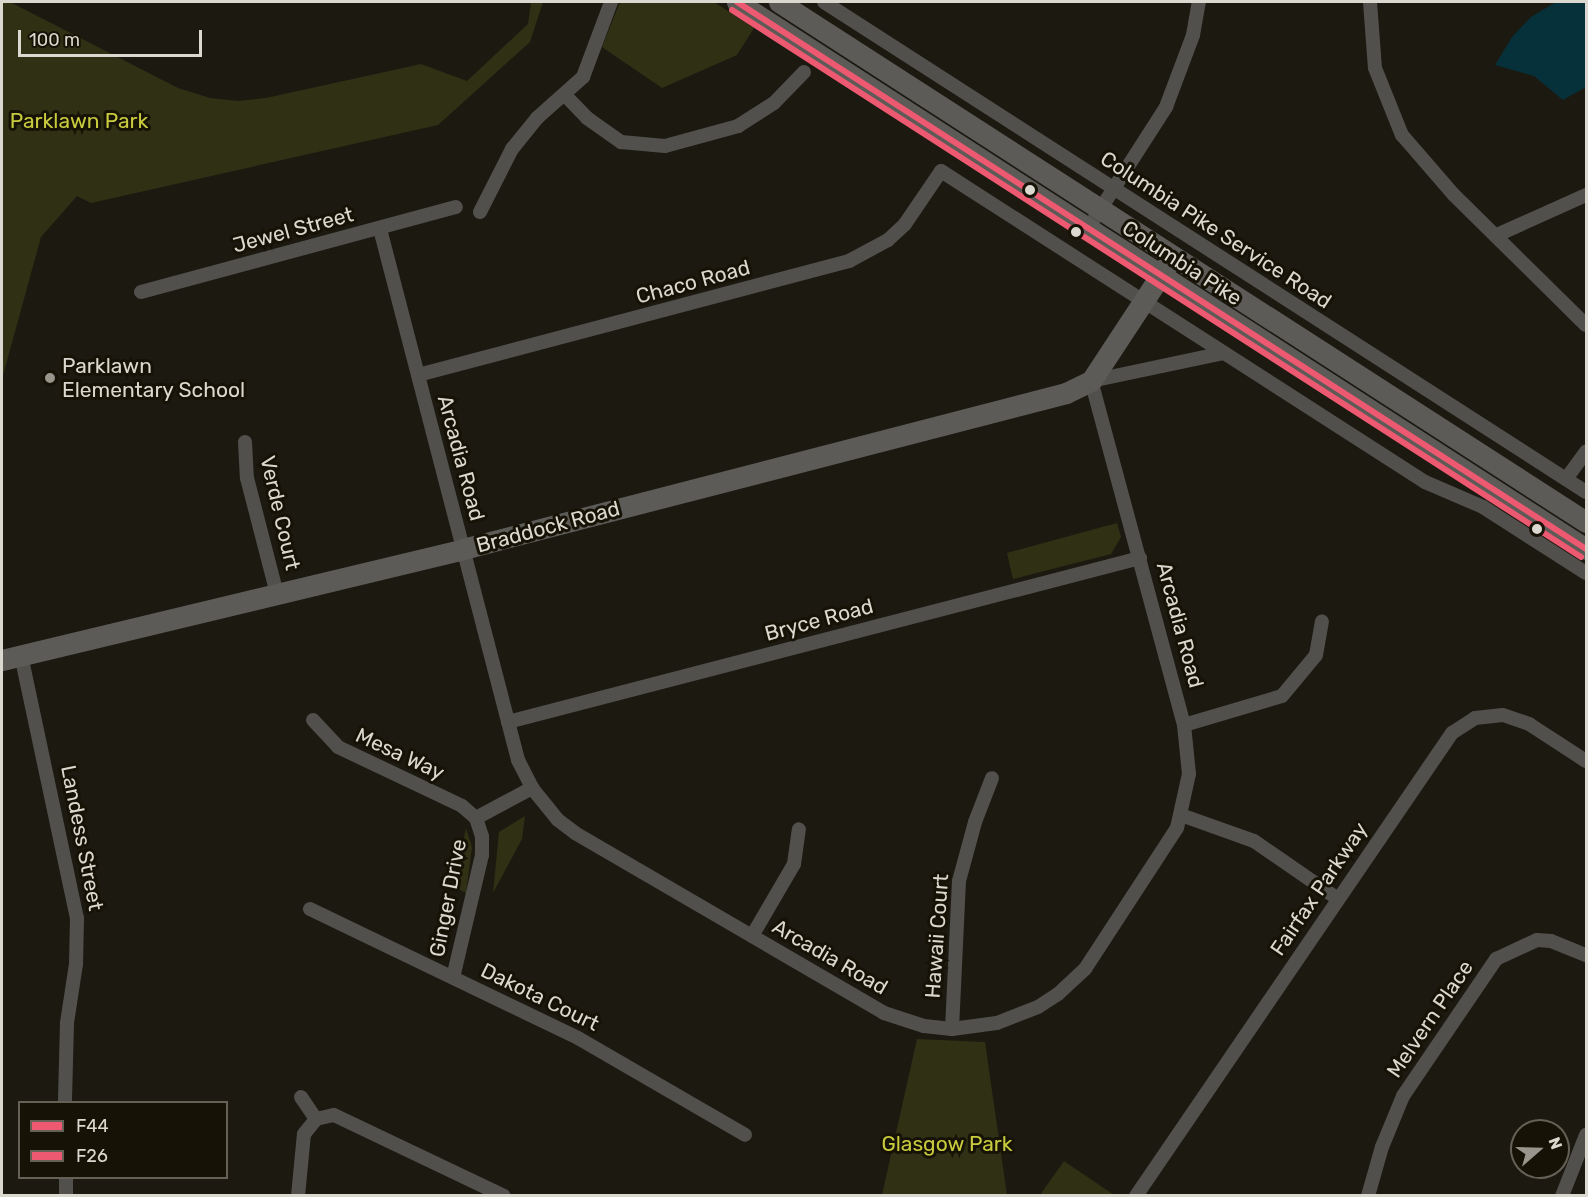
<!DOCTYPE html>
<html>
<head>
<meta charset="utf-8">
<style>
  body { margin:0 }
  #map { position:relative; width:1588px; height:1197px; overflow:hidden; background:#1c1911; font-family:Rubik,sans-serif }
  div>[style] { position:absolute }
  .green>* { inset:0; background:#303014 }
  .water>* { inset:0; background:#06313a }
  .street>* { height:14px; margin:-7px; padding:0 7px; transform-origin:7px; border-radius:7px; background:#52504d }
  .primary>* { height:21px; margin:-10.5px; padding:0 10.5px; transform-origin:10.5px; border-radius:10.5px; background:#5d5b58 }
  .bus-1>* { height:6px; margin:-3px; padding:0 3px; transform-origin:3px; border-radius:3px; background:#ec5970 }
  .bus-2>* { height:6px; margin:-3px; padding:0 3px; transform-origin:3px; border-radius:3px; background:#ec5970 }
  .dots>* { width:16px; height:16px; translate:-50% -50%; box-sizing:border-box; border:3px solid #161205; border-radius:50% }
  span { translate:-50% -50%; white-space:nowrap; text-align:center; line-height:1.15; -webkit-text-stroke:6px #161205; paint-order:stroke }
  .park-label { font-size:21px; color:#c9cb3e }
  .street-label { font-size:21px; color:#dbd8cf }
  .poi-label { font-size:21px; color:#dbd8cf }
  .left { translate:0 -50%; text-align:left }
  .frame { position:absolute; inset:0; border:3px solid #dbd8cf; pointer-events:none }
  .legend { position:absolute; left:18px; top:1101px; width:210px; height:78px; box-sizing:border-box; background:#161205; border:2px solid #656156; margin:0; padding:8px 10px; list-style:none; font-size:18px; color:#dbd8cf }
  .legend li { display:flex; align-items:center; gap:12px; height:30px }
  .legend b { width:30px; border:2px solid #656156 }
  .north { position:absolute; left:1510px; top:1119px; width:60px; height:60px; box-sizing:border-box; background:#161205; border:2px solid #656156; border-radius:50%; rotate:70deg; font-size:16px; font-weight:700; line-height:24px; text-align:center; color:#dbd8cf }
  .north::after { content:''; display:block; margin:auto; width:21px; height:27px; background:#98958c; clip-path:polygon(50% 0,100% 100%,50% 72%,0 100%) }
  .scale { position:absolute; left:18px; top:30px; width:184px; height:27px; box-sizing:border-box; border:3px solid #dbd8cf; border-top:0; padding-left:8px; font-size:18px; line-height:21px; white-space:nowrap; color:#dbd8cf; -webkit-text-stroke:4px #161205; paint-order:stroke }
</style>
</head>
<body>
<div id="map">
  <div class="green">
    <i style="clip-path:polygon(2px 2px,10px 2px,178px 88px,210px 98px,238px 101px,266px 98px,421px 64px,467px 81px,528px 24px,531px 2px,543px 2px,530px 42px,438px 125px,91px 203px,77px 196px,41px 237px,2px 379px)"></i>
    <i style="clip-path:polygon(620px 2px,714px 2px,754px 28px,737px 55px,662px 88px,602px 47px)"></i>
    <i style="clip-path:polygon(1117px 523px,1121px 537px,1111px 554px,1013px 579px,1007px 553px)"></i>
    <i style="clip-path:polygon(525px 816px,522px 839px,493px 893px,499px 832px)"></i>
    <i style="clip-path:polygon(466px 828px,472px 847px,466px 893px,454px 887px)"></i>
    <i style="clip-path:polygon(917px 1039px,985px 1042px,1007px 1195px,882px 1195px)"></i>
    <i style="clip-path:polygon(1064px 1161px,1114px 1195px,1040px 1195px)"></i>
  </div>
  <div class="water">
    <i style="clip-path:polygon(1556px 2px,1586px 2px,1586px 87px,1563px 100px,1534px 76px,1495px 65px,1512px 37px,1531px 17px)"></i>
  </div>
  <div class="street">
    <i style="left:824px;top:2px;width:906px;rotate:32.74deg"></i>
    <i style="left:1370px;top:2px;width:66px;rotate:85.7deg"></i>
    <i style="left:1375px;top:68px;width:72px;rotate:68.1deg"></i>
    <i style="left:1402px;top:135px;width:79px;rotate:49.1deg"></i>
    <i style="left:1454px;top:195px;width:185px;rotate:44.6deg"></i>
    <i style="left:565px;top:95px;width:32px;rotate:46deg"></i>
    <i style="left:587px;top:118px;width:42px;rotate:35.2deg"></i>
    <i style="left:621px;top:142px;width:44px;rotate:5.2deg"></i>
    <i style="left:665px;top:146px;width:76px;rotate:-15.3deg"></i>
    <i style="left:738px;top:126px;width:43px;rotate:-32.6deg"></i>
    <i style="left:774px;top:103px;width:43px;rotate:-45.9deg"></i>
    <i style="left:480px;top:212px;width:71px;rotate:-63.1deg"></i>
    <i style="left:512px;top:149px;width:40px;rotate:-51deg"></i>
    <i style="left:537px;top:118px;width:62px;rotate:-41.7deg"></i>
    <i style="left:583px;top:77px;width:80px;rotate:-69.5deg"></i>
    <i style="left:1089px;top:227px;width:143px;rotate:-57.3deg"></i>
    <i style="left:1166px;top:107px;width:77px;rotate:-69.4deg"></i>
    <i style="left:1193px;top:35px;width:34px;rotate:-80deg"></i>
    <i style="left:380px;top:229px;width:549px;rotate:75.43deg"></i>
    <i style="left:518px;top:760px;width:31px;rotate:63deg"></i>
    <i style="left:532px;top:788px;width:41px;rotate:50.9deg"></i>
    <i style="left:558px;top:820px;width:21px;rotate:37deg"></i>
    <i style="left:575px;top:833px;width:358px;rotate:30.2deg"></i>
    <i style="left:884px;top:1013px;width:42px;rotate:18deg"></i>
    <i style="left:924px;top:1026px;width:28px;rotate:6deg"></i>
    <i style="left:952px;top:1029px;width:45px;rotate:-7.6deg"></i>
    <i style="left:997px;top:1023px;width:44px;rotate:-21.3deg"></i>
    <i style="left:1038px;top:1007px;width:24px;rotate:-33deg"></i>
    <i style="left:1058px;top:994px;width:37px;rotate:-43deg"></i>
    <i style="left:1085px;top:969px;width:168px;rotate:-56.9deg"></i>
    <i style="left:1177px;top:828px;width:55px;rotate:-77.5deg"></i>
    <i style="left:1189px;top:774px;width:49px;rotate:-95.8deg"></i>
    <i style="left:1184px;top:725px;width:356px;rotate:-105.1deg"></i>
    <i style="left:1091px;top:381px;width:136px;rotate:-11.9deg"></i>
    <i style="left:1497px;top:235px;width:98px;rotate:-24.2deg"></i>
    <i style="left:141px;top:292px;width:326px;rotate:-15.1deg"></i>
    <i style="left:418px;top:375px;width:446px;rotate:-14.8deg"></i>
    <i style="left:849px;top:261px;width:44px;rotate:-28.3deg"></i>
    <i style="left:888px;top:240px;width:23px;rotate:-43deg"></i>
    <i style="left:905px;top:224px;width:64px;rotate:-55.8deg"></i>
    <i style="left:941px;top:171px;width:575px;rotate:32.72deg"></i>
    <i style="left:1425px;top:482px;width:63px;rotate:23.3deg"></i>
    <i style="left:1483px;top:507px;width:122px;rotate:32.7deg"></i>
    <i style="left:245px;top:442px;width:36px;rotate:87deg"></i>
    <i style="left:247px;top:478px;width:120px;rotate:75.5deg"></i>
    <i style="left:1566px;top:479px;width:34px;rotate:-54deg"></i>
    <i style="left:21px;top:655px;width:269px;rotate:78deg"></i>
    <i style="left:77px;top:918px;width:46px;rotate:91.2deg"></i>
    <i style="left:76px;top:964px;width:60px;rotate:98.7deg"></i>
    <i style="left:67px;top:1023px;width:79px;rotate:91.5deg"></i>
    <i style="left:313px;top:720px;width:37px;rotate:47deg"></i>
    <i style="left:338px;top:747px;width:137px;rotate:25.4deg"></i>
    <i style="left:462px;top:806px;width:18px;rotate:41deg"></i>
    <i style="left:476px;top:818px;width:19px;rotate:72deg"></i>
    <i style="left:482px;top:836px;width:19px;rotate:90deg"></i>
    <i style="left:482px;top:855px;width:126px;rotate:103.3deg"></i>
    <i style="left:508px;top:722px;width:653px;rotate:-14.55deg"></i>
    <i style="left:1184px;top:725px;width:102px;rotate:-16.5deg"></i>
    <i style="left:1282px;top:696px;width:53px;rotate:-50.3deg"></i>
    <i style="left:1316px;top:655px;width:34px;rotate:-80deg"></i>
    <i style="left:1181px;top:815px;width:77px;rotate:19.6deg"></i>
    <i style="left:1254px;top:841px;width:102px;rotate:34.6deg"></i>
    <i style="left:476px;top:818px;width:64px;rotate:-28.2deg"></i>
    <i style="left:310px;top:909px;width:297px;rotate:25.7deg"></i>
    <i style="left:578px;top:1038px;width:193px;rotate:30.1deg"></i>
    <i style="left:752px;top:936px;width:83px;rotate:-59.7deg"></i>
    <i style="left:794px;top:864px;width:35px;rotate:-82deg"></i>
    <i style="left:952px;top:1029px;width:148px;rotate:-87.3deg"></i>
    <i style="left:959px;top:881px;width:61px;rotate:-74.8deg"></i>
    <i style="left:975px;top:822px;width:47px;rotate:-68.9deg"></i>
    <i style="left:301px;top:1097px;width:27px;rotate:56deg"></i>
    <i style="left:66px;top:1178px;width:18px;rotate:90deg"></i>
    <i style="left:298px;top:1196px;width:62px;rotate:-84.5deg"></i>
    <i style="left:304px;top:1134px;width:19px;rotate:-51deg"></i>
    <i style="left:316px;top:1119px;width:18px;rotate:-13deg"></i>
    <i style="left:334px;top:1115px;width:188px;rotate:25.5deg"></i>
    <i style="left:1136px;top:1196px;width:561px;rotate:-55.69deg"></i>
    <i style="left:1452px;top:733px;width:27px;rotate:-33deg"></i>
    <i style="left:1475px;top:718px;width:28px;rotate:-6deg"></i>
    <i style="left:1503px;top:715px;width:28px;rotate:19deg"></i>
    <i style="left:1529px;top:724px;width:68px;rotate:33deg"></i>
    <i style="left:1368px;top:1196px;width:51px;rotate:-74.1deg"></i>
    <i style="left:1382px;top:1147px;width:55px;rotate:-67.6deg"></i>
    <i style="left:1403px;top:1096px;width:166px;rotate:-55.8deg"></i>
    <i style="left:1496px;top:959px;width:45px;rotate:-24.9deg"></i>
    <i style="left:1537px;top:940px;width:14px;rotate:4deg"></i>
    <i style="left:1551px;top:941px;width:38px;rotate:22deg"></i>
    <i style="left:1562px;top:1196px;width:66px;rotate:-68.5deg"></i>
  </div>
  <div class="primary">
    <i style="left:737px;top:2px;width:1010px;rotate:32.79deg"></i>
    <i style="left:779px;top:2px;width:960px;rotate:32.8deg"></i>
    <i style="left:2px;top:660px;width:474px;rotate:-13.5deg"></i>
    <i style="left:463px;top:549px;width:623px;rotate:-14.5deg"></i>
    <i style="left:1066px;top:393px;width:28px;rotate:-26deg"></i>
    <i style="left:1091px;top:381px;width:149px;rotate:-56.7deg"></i>
  </div>
  <div class="bus-1">
    <i style="left:737px;top:2px;width:1010px;rotate:32.79deg"></i>
  </div>
  <div class="bus-2">
    <i style="left:732px;top:10px;width:1010px;rotate:32.79deg"></i>
  </div>
  <div class="dots">
    <i style="left:1030px;top:190px;background:#dbd8cf"></i>
    <i style="left:1076px;top:232px;background:#dbd8cf"></i>
    <i style="left:50px;top:378px;background:#98958c"></i>
    <i style="left:1537px;top:529px;background:#dbd8cf"></i>
  </div>
  <div class="park-label">
    <span style="left:79px;top:121px">Parklawn Park</span>
    <span style="left:947px;top:1144px">Glasgow Park</span>
  </div>
  <div class="street-label">
    <span style="left:293px;top:230px;rotate:-15deg">Jewel Street</span>
    <span style="left:1216px;top:230px;rotate:33deg">Columbia Pike Service Road</span>
    <span style="left:1182px;top:263px;rotate:33deg">Columbia Pike</span>
    <span style="left:693px;top:282px;rotate:-15deg">Chaco Road</span>
    <span style="left:461px;top:458px;rotate:75deg">Arcadia Road</span>
    <span style="left:280px;top:513px;rotate:77deg">Verde Court</span>
    <span style="left:548px;top:527px;rotate:-15deg">Braddock Road</span>
    <span style="left:819px;top:620px;rotate:-15deg">Bryce Road</span>
    <span style="left:1180px;top:625px;rotate:75deg">Arcadia Road</span>
    <span style="left:400px;top:754px;rotate:25deg">Mesa Way</span>
    <span style="left:82px;top:838px;rotate:79deg">Landess Street</span>
    <span style="left:1319px;top:889px;rotate:-56deg">Fairfax Parkway</span>
    <span style="left:448px;top:898px;rotate:-79deg">Ginger Drive</span>
    <span style="left:937px;top:936px;rotate:-86deg">Hawaii Court</span>
    <span style="left:830px;top:957px;rotate:30deg">Arcadia Road</span>
    <span style="left:540px;top:997px;rotate:26deg">Dakota Court</span>
    <span style="left:1430px;top:1019px;rotate:-56deg">Melvern Place</span>
  </div>
  <div class="poi-label">
    <span class="left" style="left:62px;top:378px">Parklawn<br>Elementary School</span>
  </div>
  <div class="frame"></div>
  <ul class="legend">
  <li><b style="height:8px;background:#ec5970"></b>F44</li>
  <li><b style="height:8px;background:#ec5970"></b>F26</li>
  </ul>
  <div class="north">N</div>
  <div class="scale">100 m</div>
</div>
</body>
</html>
